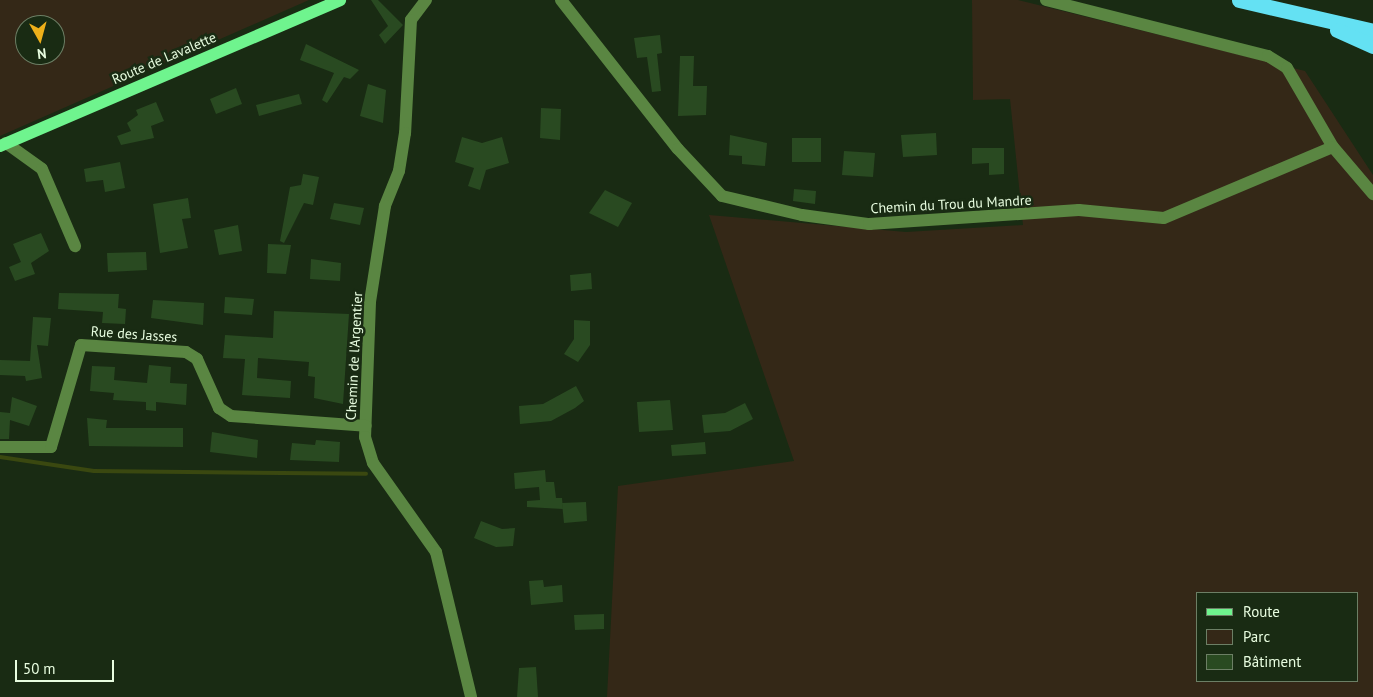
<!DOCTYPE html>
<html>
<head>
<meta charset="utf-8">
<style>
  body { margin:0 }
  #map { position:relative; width:1373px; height:697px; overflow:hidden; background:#192b13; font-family:"PT Sans",sans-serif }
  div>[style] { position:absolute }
  .green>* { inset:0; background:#342817 }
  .stream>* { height:4px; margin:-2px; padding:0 2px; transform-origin:2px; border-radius:2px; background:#3a4810 }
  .building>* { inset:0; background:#294a21 }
  .minor>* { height:12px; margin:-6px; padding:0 6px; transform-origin:6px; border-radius:6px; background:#5a8642 }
  .major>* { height:12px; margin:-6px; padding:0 6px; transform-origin:6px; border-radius:6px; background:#6ff48e }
  .highway>* { height:15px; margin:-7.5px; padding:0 7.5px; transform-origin:7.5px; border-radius:7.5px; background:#64e1f3 }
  span { translate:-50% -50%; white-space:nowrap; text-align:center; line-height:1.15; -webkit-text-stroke:5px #192b13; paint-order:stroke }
  .street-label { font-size:14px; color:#e8fde0 }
  .legend { position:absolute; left:1196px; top:592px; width:162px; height:90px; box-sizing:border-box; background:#192b13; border:1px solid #6c7f65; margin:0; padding:6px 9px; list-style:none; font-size:15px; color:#e8fde0 }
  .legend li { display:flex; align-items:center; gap:10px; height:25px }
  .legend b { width:25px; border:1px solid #6c7f65 }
  .north { position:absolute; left:15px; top:15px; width:50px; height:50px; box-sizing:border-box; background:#192b13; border:1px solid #6c7f65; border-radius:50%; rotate:173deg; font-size:14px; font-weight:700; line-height:20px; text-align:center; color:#e8fde0 }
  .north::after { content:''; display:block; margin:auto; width:18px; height:22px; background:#eeb01a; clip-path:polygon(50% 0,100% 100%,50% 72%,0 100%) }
  .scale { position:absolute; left:15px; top:660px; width:99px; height:22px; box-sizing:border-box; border:2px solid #e8fde0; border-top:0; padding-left:6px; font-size:15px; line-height:18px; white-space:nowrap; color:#e8fde0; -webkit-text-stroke:4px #192b13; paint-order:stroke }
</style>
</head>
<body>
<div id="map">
  <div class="green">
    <i style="clip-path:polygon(evenodd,0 0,309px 0,0 136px,0 0,25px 25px,55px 25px,55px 55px,25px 55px,25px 25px)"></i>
    <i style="clip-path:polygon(evenodd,972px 0,1018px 0,1305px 71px,1373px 175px,1373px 697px,607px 697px,618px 486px,794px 461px,709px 215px,906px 232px,1023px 225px,1010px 99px,973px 100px,972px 0,1197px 593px,1357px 593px,1357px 681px,1197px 681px,1197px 593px)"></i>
  </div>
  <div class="stream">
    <i style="left:0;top:457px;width:95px;rotate:8.5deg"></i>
    <i style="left:94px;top:471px;width:272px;rotate:0.6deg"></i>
  </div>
  <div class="building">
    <i style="clip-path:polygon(371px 0,378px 0,403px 25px,385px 44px,379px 35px,388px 26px)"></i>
    <i style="clip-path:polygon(660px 35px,662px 53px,657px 54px,661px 91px,652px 92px,647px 57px,637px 58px,634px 38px)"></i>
    <i style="clip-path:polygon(306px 44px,359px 70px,350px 79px,344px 77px,327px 103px,322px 100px,334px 73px,300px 60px)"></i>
    <i style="clip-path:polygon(680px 56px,694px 56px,693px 86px,707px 86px,706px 115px,678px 116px)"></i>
    <i style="clip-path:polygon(368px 84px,386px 90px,383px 123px,360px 116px)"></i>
    <i style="clip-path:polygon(236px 88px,242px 104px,216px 114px,210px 99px)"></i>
    <i style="clip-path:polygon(299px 94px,302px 104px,259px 116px,256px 105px)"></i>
    <i style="clip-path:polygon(156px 102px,164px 121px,151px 126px,154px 138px,121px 145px,117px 136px,131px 131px,127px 123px,138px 115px,136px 110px)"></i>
    <i style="clip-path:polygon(541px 108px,561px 109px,560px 140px,540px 138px)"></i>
    <i style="clip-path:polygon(936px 133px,937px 155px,903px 157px,901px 135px)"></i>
    <i style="clip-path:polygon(730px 135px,767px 143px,765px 166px,742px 164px,742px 156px,729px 155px)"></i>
    <i style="clip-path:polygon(462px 137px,482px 143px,502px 137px,509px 163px,486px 170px,480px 190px,468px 186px,474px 168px,455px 162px)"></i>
    <i style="clip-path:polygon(792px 138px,821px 138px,821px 162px,792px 162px)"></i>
    <i style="clip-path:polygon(972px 148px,1004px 148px,1004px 174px,989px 175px,989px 163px,972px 164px)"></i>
    <i style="clip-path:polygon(844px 151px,875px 153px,873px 177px,842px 175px)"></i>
    <i style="clip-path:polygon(120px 162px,125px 188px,105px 192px,103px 180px,86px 182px,84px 169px)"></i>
    <i style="clip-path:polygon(303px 174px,319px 177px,313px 205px,304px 203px,284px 243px,280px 241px,290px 187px,301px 185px)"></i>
    <i style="clip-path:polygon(794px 189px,816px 191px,815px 204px,793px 201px)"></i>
    <i style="clip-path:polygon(605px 190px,632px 203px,618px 227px,589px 213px)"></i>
    <i style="clip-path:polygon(188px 198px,191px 218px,182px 219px,188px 248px,160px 253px,153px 204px)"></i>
    <i style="clip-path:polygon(334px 203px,364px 208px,360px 225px,330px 219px)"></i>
    <i style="clip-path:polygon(238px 225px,242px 251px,219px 255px,214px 230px)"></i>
    <i style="clip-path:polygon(41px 233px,49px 251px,31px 263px,35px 274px,15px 281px,9px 267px,21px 262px,13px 244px)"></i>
    <i style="clip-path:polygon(268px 244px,291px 245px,286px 274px,267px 273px)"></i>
    <i style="clip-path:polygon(146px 252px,147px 270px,108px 272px,107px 253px)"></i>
    <i style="clip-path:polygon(311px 259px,341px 263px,340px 281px,310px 279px)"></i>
    <i style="clip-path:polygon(591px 273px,592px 289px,571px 291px,570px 275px)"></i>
    <i style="clip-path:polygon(59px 293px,119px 294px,118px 308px,126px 309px,125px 324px,102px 323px,103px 312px,58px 309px)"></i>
    <i style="clip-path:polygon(225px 297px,254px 299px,252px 315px,224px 313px)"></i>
    <i style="clip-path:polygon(153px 300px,204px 303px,203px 325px,151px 318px)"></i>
    <i style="clip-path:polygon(274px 311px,349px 314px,343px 404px,314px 398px,315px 377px,308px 376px,309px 362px,258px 358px,257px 378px,291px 381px,290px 398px,242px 395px,245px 359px,223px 358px,225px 335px,273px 338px)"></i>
    <i style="clip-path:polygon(33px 317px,51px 318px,48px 346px,37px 345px,42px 378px,26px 381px,25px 376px,0 375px,0 360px,30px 361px)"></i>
    <i style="clip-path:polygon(574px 320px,590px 321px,590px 345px,578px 362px,564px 354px,574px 339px)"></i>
    <i style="clip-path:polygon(149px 365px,171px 367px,170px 383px,187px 384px,186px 405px,156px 402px,156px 411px,146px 410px,146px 402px,113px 400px,114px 393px,90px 391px,92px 366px,115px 367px,114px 380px,147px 383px)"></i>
    <i style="clip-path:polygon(576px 386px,584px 401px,575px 408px,551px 421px,520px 424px,519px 406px,543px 404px)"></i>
    <i style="clip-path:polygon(12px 397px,37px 406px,29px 426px,10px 420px,9px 439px,0 439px,0 412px,10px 413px)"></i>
    <i style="clip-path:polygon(670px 400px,673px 430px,639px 432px,637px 402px)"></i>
    <i style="clip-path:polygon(745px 403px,753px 419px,730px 431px,704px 433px,702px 415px,725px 413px)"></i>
    <i style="clip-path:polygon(87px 418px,107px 420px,106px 428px,183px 428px,183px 447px,89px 446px)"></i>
    <i style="clip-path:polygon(212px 432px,258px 440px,257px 458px,210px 452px)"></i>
    <i style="clip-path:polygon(316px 440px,340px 442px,339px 462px,290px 460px,292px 443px,315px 445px)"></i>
    <i style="clip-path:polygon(705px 442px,706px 454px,672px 456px,671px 445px)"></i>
    <i style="clip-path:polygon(545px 470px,546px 482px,554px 482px,556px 498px,562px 498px,563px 509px,527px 507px,527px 501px,540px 500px,539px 487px,515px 489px,514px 473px)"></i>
    <i style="clip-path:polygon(586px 502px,587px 521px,564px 523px,562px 503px)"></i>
    <i style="clip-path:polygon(481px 521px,502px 529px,515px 528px,513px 546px,496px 547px,474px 538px)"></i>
    <i style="clip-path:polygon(543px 580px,544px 587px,562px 585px,563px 602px,531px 605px,529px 581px)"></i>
    <i style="clip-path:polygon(604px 614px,604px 629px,575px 630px,574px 615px)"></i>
    <i style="clip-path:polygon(536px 667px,538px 697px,517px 697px,519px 668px)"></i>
  </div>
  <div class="minor">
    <i style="left:426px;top:0;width:25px;rotate:127deg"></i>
    <i style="left:411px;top:20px;width:113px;rotate:93deg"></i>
    <i style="left:405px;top:133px;width:38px;rotate:99deg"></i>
    <i style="left:399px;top:171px;width:38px;rotate:112deg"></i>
    <i style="left:385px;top:206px;width:97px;rotate:98.9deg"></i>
    <i style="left:370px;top:302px;width:135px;rotate:92.1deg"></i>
    <i style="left:365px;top:437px;width:27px;rotate:73deg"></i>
    <i style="left:373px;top:463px;width:109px;rotate:54.7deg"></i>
    <i style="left:436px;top:552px;width:149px;rotate:76.4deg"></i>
    <i style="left:561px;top:0;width:189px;rotate:51.9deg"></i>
    <i style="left:678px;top:149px;width:64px;rotate:46.9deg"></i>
    <i style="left:722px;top:196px;width:82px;rotate:13.4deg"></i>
    <i style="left:802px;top:215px;width:68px;rotate:7.7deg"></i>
    <i style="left:869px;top:224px;width:210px;rotate:-3.8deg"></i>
    <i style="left:1079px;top:210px;width:85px;rotate:5.4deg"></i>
    <i style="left:1164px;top:218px;width:183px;rotate:-22.8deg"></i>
    <i style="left:1046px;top:0;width:229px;rotate:14.2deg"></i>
    <i style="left:1268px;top:56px;width:22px;rotate:32deg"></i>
    <i style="left:1287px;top:68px;width:91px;rotate:59.8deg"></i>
    <i style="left:1333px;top:147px;width:62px;rotate:49.6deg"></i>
    <i style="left:6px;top:143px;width:44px;rotate:35.8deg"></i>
    <i style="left:42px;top:169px;width:84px;rotate:66.8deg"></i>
    <i style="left:0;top:447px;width:51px"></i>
    <i style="left:51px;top:447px;width:106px;rotate:-73.6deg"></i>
    <i style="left:81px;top:345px;width:105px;rotate:3.8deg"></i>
    <i style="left:186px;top:352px;width:13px;rotate:32deg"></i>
    <i style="left:197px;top:359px;width:54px;rotate:65.8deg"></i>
    <i style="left:219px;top:408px;width:14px;rotate:34deg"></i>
    <i style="left:231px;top:416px;width:135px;rotate:4.2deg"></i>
  </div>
  <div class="major">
    <i style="left:0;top:146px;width:370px;rotate:-23.2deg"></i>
  </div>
  <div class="highway">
    <i style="left:1239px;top:0;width:138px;rotate:13deg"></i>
    <i style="left:1337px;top:30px;width:39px;rotate:24deg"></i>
  </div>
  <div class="street-label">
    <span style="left:164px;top:58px;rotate:-23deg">Route de Lavalette</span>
    <span style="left:951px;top:204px;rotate:-3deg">Chemin du Trou du Mandre</span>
    <span style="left:134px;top:334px;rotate:4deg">Rue des Jasses</span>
    <span style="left:354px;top:356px;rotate:-87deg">Chemin de l'Argentier</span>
  </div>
  <ul class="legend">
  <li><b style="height:6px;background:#6ff48e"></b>Route</li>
  <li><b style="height:14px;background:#342817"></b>Parc</li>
  <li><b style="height:14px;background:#294a21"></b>Bâtiment</li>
  </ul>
  <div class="north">N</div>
  <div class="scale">50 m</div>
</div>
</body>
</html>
